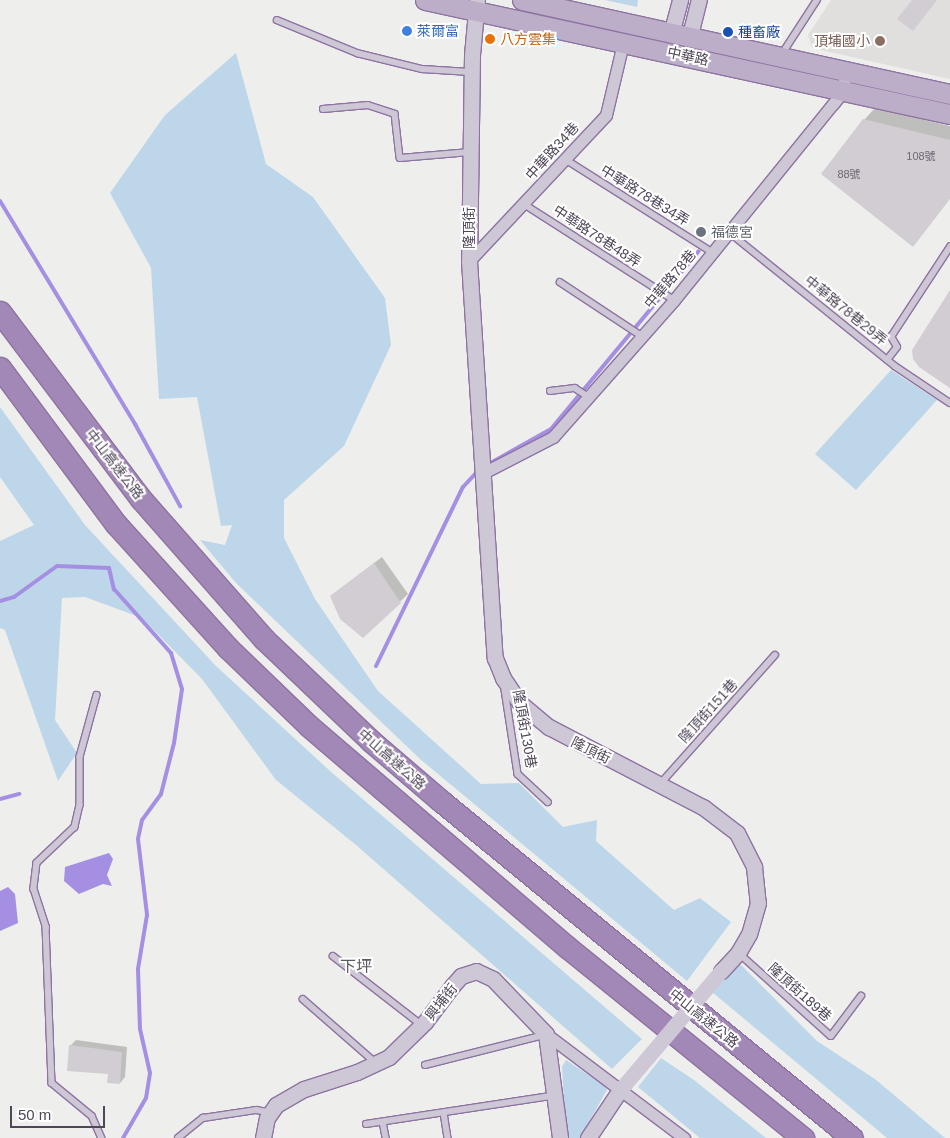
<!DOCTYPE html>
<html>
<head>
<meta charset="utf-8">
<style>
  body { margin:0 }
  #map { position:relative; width:950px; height:1138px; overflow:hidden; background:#eeefec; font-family:Arial,"Noto Sans TC",sans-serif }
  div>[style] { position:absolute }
  .education>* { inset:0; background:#e0dfdd }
  .green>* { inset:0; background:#bed6e9 }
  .water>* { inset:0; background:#a48fe2 }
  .shadow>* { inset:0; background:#0003 }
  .stream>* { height:4px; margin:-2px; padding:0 2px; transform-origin:2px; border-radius:2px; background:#a48fe2 }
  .building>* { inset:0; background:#d2ccd3 }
  .roads { filter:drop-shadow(1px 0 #8e73a2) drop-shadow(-1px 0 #8e73a2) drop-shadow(0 1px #8e73a2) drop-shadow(0 -1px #8e73a2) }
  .service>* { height:5.5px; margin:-2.75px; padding:0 2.75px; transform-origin:2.75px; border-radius:2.75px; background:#cec7d5 }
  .minor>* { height:11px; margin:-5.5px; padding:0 5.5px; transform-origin:5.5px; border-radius:5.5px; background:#cec7d5 }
  .tertiary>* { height:15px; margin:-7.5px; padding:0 7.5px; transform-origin:7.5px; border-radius:7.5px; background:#cec7d5 }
  .primary>* { height:19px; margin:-9.5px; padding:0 9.5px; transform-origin:9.5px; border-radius:9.5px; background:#bcaec9 }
  .motorway>* { height:21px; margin:-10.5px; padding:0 10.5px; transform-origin:10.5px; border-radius:10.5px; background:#a288b7 }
  .tertiary-bridge>* { height:15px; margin:-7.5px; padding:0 7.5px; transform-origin:7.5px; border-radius:7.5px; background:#cec7d5 }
  .dots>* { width:14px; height:14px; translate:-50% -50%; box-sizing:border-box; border:2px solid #fff; border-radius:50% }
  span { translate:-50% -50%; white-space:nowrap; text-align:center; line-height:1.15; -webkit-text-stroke:4px #fff; paint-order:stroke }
  .number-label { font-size:11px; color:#706876 }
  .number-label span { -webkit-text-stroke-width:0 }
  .shop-label { font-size:14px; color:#366cbe }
  .left { translate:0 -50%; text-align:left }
  .transit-label { font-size:14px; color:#164399 }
  .food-label { font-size:14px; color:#c56008 }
  .education-label { font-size:14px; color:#785e54 }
  .right { translate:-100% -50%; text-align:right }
  .street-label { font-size:14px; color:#4f4657 }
  .worship-label { font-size:14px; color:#5b616d }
  .quarter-label { font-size:16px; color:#5d5960 }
  .scale { position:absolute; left:10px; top:1106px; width:95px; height:22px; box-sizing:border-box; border:2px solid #4f4657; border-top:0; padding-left:6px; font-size:15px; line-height:18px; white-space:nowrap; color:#4f4657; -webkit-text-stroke:4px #fff; paint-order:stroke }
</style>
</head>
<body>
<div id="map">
  <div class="education">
    <i style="clip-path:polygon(831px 0,950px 0,950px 79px,812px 48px,808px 35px)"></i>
  </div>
  <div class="green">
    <i style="clip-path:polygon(605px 0,638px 0,637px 7px)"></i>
    <i style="clip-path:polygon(236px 53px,266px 164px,313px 197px,385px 298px,391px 345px,344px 446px,284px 500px,284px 538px,315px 599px,378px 691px,481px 784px,519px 783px,563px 827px,597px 820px,596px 841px,674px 910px,700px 898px,731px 922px,687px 981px,420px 759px,236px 583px,200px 540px,225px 545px,232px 525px,221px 526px,197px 397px,159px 399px,151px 268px,110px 193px,165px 115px)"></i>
    <i style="clip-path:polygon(891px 370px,937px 400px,856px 490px,815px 454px)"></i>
    <i style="clip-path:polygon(0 407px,85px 525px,216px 666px,330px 771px,642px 1039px,612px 1069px,356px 845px,276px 780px,202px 679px,142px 618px,85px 597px,62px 598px,55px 720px,77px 753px,58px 781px,5px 630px,0 628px,0 541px,34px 525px,0 477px)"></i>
    <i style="clip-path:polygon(740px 964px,817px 1041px,875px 1079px,945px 1138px,887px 1138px,712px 992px)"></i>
    <i style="clip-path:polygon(661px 1058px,694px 1080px,766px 1138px,700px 1138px,638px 1087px)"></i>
    <i style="clip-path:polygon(566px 1060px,608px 1088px,580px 1138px,566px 1138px,562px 1067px)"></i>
  </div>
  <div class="water">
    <i style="clip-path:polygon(109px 853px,113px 859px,107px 875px,112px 886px,103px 884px,79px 894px,64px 881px,65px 867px)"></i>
    <i style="clip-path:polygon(8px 887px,15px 894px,18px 923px,0 931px,0 891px)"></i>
  </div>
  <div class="shadow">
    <i style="clip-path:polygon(875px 108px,950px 126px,950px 197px,913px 245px,864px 120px)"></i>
    <i style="clip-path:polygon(382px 557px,408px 594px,363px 637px,331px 596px)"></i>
    <i style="clip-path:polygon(76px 1040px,127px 1047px,125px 1077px,120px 1083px,70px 1046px)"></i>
  </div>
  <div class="stream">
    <i style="left:0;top:201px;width:261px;rotate:58.8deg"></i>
    <i style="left:135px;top:424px;width:94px;rotate:61.2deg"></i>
    <i style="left:487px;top:465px;width:73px;rotate:-29.4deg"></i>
    <i style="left:551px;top:429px;width:231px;rotate:-50.3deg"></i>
    <i style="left:0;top:601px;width:15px;rotate:-16deg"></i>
    <i style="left:14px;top:597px;width:53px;rotate:-35.8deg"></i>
    <i style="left:57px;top:566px;width:52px;rotate:2.2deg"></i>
    <i style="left:109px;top:568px;width:22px;rotate:77deg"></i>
    <i style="left:114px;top:589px;width:86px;rotate:48.3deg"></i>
    <i style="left:171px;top:653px;width:38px;rotate:73deg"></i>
    <i style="left:182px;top:689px;width:55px;rotate:98.4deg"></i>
    <i style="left:174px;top:743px;width:53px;rotate:104.3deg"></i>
    <i style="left:161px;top:794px;width:32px;rotate:126deg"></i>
    <i style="left:142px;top:820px;width:19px;rotate:102deg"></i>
    <i style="left:138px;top:839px;width:77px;rotate:83.2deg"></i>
    <i style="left:147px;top:915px;width:55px;rotate:99.5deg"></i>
    <i style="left:138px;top:969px;width:60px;rotate:88.1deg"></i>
    <i style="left:140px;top:1029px;width:45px;rotate:77.2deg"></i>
    <i style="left:150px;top:1073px;width:25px;rotate:99deg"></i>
    <i style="left:146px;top:1098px;width:46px;rotate:119.9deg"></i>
    <i style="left:376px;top:666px;width:199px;rotate:-64.1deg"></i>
    <i style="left:463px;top:487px;width:23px;rotate:-47deg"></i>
    <i style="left:0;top:799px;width:20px;rotate:-15deg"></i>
  </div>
  <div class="building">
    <i style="clip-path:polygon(912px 0,937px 0,913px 31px,897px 19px)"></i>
    <i style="clip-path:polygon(863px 119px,950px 140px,950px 199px,913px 247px,821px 174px)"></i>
    <i style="clip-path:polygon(950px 290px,950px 388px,919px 367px,913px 359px,912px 350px)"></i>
    <i style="clip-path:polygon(374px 563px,401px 603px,363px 638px,340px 619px,330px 596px)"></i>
    <i style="clip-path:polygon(69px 1045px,122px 1052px,120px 1084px,107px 1083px,108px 1074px,67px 1071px)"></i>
  </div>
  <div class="roads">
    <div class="service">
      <i style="left:277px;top:20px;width:87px;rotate:22.4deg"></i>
      <i style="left:357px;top:53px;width:67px;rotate:13.8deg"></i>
      <i style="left:422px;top:69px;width:48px;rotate:3.6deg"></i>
      <i style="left:782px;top:54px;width:64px;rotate:-57.1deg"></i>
      <i style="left:323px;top:109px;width:45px;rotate:-5.1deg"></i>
      <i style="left:368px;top:105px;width:28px;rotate:18deg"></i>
      <i style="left:395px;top:114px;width:44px;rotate:83.5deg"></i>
      <i style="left:400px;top:158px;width:70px;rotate:-4.9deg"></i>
      <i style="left:565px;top:159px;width:174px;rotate:32.3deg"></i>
      <i style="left:524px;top:204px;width:178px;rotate:32.6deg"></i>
      <i style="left:729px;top:232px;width:213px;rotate:38.9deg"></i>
      <i style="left:895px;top:366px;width:66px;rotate:33.9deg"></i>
      <i style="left:560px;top:282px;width:98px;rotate:33.4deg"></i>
      <i style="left:887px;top:360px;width:16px;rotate:-52deg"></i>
      <i style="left:897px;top:347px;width:12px;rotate:-121deg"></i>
      <i style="left:891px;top:337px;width:108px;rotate:-56.8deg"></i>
      <i style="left:550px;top:391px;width:25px;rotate:-7deg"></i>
      <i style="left:575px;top:388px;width:17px;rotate:33deg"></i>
      <i style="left:505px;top:690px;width:85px;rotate:81.2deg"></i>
      <i style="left:518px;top:774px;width:41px;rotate:43deg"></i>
      <i style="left:97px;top:695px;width:64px;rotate:105.3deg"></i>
      <i style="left:80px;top:757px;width:48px;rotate:90deg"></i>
      <i style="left:80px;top:805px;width:23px;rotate:103deg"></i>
      <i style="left:75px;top:827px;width:52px;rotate:136.5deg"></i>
      <i style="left:37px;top:863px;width:26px;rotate:97deg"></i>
      <i style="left:34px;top:889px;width:40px;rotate:72deg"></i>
      <i style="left:46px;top:927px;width:156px;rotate:87.8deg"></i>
      <i style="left:52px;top:1083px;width:52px;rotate:39.5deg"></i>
      <i style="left:92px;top:1116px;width:24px;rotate:66deg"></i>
      <i style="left:661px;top:783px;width:171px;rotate:-48.3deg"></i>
      <i style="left:740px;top:954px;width:122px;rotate:42deg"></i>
      <i style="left:831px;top:1036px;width:50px;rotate:-53.1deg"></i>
      <i style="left:333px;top:956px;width:113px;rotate:37.8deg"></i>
      <i style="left:303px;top:999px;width:96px;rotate:41.2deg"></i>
      <i style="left:425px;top:1065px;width:123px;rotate:-14.1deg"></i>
      <i style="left:444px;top:1113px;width:25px;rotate:81deg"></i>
      <i style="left:383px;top:1122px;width:16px;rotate:79deg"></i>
      <i style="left:366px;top:1124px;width:188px;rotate:-8.6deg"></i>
      <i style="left:178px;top:1138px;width:32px;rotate:-39deg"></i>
      <i style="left:203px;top:1118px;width:54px;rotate:-8.6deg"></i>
      <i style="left:256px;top:1110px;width:13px;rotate:9deg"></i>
    </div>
    <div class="minor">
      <i style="left:469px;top:261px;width:200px;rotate:-46.8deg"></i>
      <i style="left:606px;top:115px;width:74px;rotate:-76.7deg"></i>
      <i style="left:483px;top:473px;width:79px;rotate:-27.2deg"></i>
      <i style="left:553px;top:437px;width:183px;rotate:-48.5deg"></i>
      <i style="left:674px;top:300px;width:252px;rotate:-51deg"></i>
      <i style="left:833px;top:104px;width:16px;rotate:-52deg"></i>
      <i style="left:843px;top:91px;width:20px;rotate:-84deg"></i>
      <i style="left:546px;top:1034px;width:173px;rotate:37deg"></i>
    </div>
    <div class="tertiary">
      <i style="left:477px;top:0;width:55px;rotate:95.2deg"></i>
      <i style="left:472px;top:55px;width:206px;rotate:90.8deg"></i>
      <i style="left:469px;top:261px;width:398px;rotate:86.3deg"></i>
      <i style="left:495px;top:658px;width:22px;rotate:68deg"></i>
      <i style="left:503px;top:678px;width:30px;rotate:56deg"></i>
      <i style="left:520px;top:703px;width:38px;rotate:40deg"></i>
      <i style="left:549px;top:727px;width:174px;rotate:27.5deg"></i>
      <i style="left:703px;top:807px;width:43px;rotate:37.4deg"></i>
      <i style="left:737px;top:833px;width:38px;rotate:63deg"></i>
      <i style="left:754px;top:867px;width:36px;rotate:84deg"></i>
      <i style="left:758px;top:903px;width:32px;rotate:106deg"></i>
      <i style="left:749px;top:934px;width:22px;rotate:120deg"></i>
      <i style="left:738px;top:953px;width:25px;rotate:133deg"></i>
      <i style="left:672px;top:30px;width:31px;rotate:-75deg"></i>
      <i style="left:690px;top:35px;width:36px;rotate:-76deg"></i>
      <i style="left:263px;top:1138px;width:20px;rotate:-79deg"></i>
      <i style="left:267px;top:1118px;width:16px;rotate:-55deg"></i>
      <i style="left:276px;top:1105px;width:32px;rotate:-30deg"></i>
      <i style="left:304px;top:1089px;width:56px;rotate:-17.8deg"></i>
      <i style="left:357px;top:1072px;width:35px;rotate:-25deg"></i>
      <i style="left:389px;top:1057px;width:50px;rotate:-44.2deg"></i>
      <i style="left:425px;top:1022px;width:46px;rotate:-52.9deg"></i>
      <i style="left:453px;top:985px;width:12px;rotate:-48deg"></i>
      <i style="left:461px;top:976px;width:16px;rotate:-18deg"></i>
      <i style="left:476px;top:971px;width:19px;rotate:25deg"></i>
      <i style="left:493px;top:979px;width:76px;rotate:46.1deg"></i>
      <i style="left:546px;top:1034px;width:105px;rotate:82.3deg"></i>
      <i style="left:588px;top:1138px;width:58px;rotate:-56.3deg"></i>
    </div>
    <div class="primary">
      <i style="left:425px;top:0;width:537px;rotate:12.25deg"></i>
      <i style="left:522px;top:0;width:438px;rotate:12.4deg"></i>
    </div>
    <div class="motorway">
      <i style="left:0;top:312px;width:234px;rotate:53deg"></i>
      <i style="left:141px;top:499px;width:186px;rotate:48.7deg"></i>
      <i style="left:264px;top:639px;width:148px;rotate:43.6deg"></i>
      <i style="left:371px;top:741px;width:92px;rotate:40.6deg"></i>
      <i style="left:441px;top:801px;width:531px;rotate:39.35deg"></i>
      <i style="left:0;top:368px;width:194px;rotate:53.4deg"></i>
      <i style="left:116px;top:524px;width:167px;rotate:47.9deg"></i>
      <i style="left:228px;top:648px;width:112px;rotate:43.9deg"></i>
      <i style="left:309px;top:726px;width:340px;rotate:40.6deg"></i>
      <i style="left:567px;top:947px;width:304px;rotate:39deg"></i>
    </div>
  </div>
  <div class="tertiary-bridge">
    <i style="left:620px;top:1090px;width:156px;rotate:-49.7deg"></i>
  </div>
  <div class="dots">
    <i style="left:407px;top:31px;background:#3f7fe0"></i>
    <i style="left:728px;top:32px;background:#1a4fb4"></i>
    <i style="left:490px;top:39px;background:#e8710a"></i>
    <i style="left:880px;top:41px;background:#8d6e63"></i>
    <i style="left:701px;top:232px;background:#6b7280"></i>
  </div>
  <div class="number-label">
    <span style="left:921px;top:156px">108號</span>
    <span style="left:849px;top:174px">88號</span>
  </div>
  <div class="shop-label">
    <span class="left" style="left:417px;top:31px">萊爾富</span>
  </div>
  <div class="transit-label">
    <span class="left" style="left:738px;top:32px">種畜廠</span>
  </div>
  <div class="food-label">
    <span class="left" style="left:500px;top:39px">八方雲集</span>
  </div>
  <div class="education-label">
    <span class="right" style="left:870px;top:41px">頂埔國小</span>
  </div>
  <div class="street-label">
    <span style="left:688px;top:56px;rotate:12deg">中華路</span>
    <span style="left:552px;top:151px;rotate:-48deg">中華路34巷</span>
    <span style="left:645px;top:195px;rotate:32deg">中華路78巷34弄</span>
    <span style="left:469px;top:228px;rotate:-90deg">隆頂街</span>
    <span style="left:597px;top:236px;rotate:33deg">中華路78巷48弄</span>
    <span style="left:670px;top:279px;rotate:-50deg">中華路78巷</span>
    <span style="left:846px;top:310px;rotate:39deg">中華路78巷29弄</span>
    <span style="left:115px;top:464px;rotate:52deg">中山高速公路</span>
    <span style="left:708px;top:711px;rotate:-48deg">隆頂街151巷</span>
    <span style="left:525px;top:729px;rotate:80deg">隆頂街130巷</span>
    <span style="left:591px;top:750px;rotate:26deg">隆頂街</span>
    <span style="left:392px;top:759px;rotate:41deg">中山高速公路</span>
    <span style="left:800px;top:992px;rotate:42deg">隆頂街189巷</span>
    <span style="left:441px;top:1002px;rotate:-52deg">興埔街</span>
    <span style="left:704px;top:1018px;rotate:39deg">中山高速公路</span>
  </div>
  <div class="worship-label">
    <span class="left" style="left:711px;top:232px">福德宮</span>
  </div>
  <div class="quarter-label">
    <span style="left:356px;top:967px">下坪</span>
  </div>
  <div class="scale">50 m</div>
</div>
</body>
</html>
